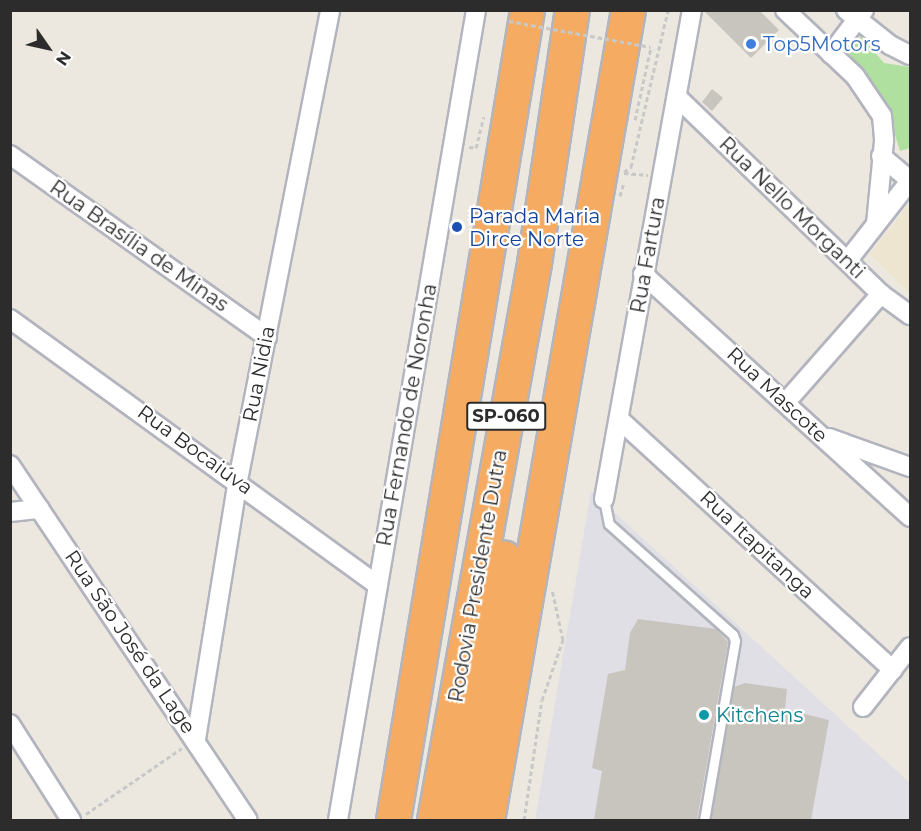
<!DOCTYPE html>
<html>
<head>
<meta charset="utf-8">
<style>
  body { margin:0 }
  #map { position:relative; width:921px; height:831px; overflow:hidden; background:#ece8df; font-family:Montserrat,sans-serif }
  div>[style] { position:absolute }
  .industrial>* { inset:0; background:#e1dfe6 }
  .education>* { inset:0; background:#ede5d0 }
  .green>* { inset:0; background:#b0e09f }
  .building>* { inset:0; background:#c8c4be }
  .path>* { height:3px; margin-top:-1.5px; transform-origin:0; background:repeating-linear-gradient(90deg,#c8c8c8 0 4.5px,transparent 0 7.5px) }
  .roads { filter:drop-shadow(2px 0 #b2b4be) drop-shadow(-2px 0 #b2b4be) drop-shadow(0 2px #b2b4be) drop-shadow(0 -2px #b2b4be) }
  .lane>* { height:9px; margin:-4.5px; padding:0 4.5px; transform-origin:4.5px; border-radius:4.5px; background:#fff }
  .street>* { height:18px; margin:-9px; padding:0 9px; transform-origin:9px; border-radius:9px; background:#fff }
  .highway>* { height:33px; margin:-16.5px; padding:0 16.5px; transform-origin:16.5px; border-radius:16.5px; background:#f5ac62 }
  .path-bridge>* { height:3px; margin-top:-1.5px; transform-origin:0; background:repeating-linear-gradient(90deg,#c8c8c8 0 4.5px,transparent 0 7.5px) }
  .dots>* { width:16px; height:16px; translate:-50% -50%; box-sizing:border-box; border:3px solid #fff; border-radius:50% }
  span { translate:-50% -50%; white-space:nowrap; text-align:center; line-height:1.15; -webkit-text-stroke:4.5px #fff; paint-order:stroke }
  .shield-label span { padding:2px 4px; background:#fff; border:2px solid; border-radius:4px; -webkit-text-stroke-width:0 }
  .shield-label { font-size:18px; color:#2c2c2c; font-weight:700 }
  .shop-label { font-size:20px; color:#366cbe }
  .left { translate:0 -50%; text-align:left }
  .street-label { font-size:20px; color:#2c2c2c }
  .transit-label { font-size:20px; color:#164399 }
  .culture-label { font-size:20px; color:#0d838f }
  .frame { position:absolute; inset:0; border:12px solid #2c2c2c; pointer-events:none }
  .north { position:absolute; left:18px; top:18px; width:60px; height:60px; -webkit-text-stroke:4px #fff; paint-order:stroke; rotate:124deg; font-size:16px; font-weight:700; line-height:24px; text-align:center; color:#2c2c2c }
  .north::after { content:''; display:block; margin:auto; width:21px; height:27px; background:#2c2c2c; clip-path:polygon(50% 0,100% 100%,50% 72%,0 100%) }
</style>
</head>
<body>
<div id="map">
  <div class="industrial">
    <i style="clip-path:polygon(591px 491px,910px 783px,909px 820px,535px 820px)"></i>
  </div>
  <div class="education">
    <i style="clip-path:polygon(910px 203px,910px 294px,870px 254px)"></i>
  </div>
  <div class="green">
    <i style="clip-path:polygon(861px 36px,884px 63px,910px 67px,910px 148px,900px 151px,884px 100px,848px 52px)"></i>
  </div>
  <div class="building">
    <i style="clip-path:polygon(703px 10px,759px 10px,779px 30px,751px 58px)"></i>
    <i style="clip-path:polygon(712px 89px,723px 98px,712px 111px,702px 102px)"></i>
    <i style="clip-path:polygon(638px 619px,716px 629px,728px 642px,697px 820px,594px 820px,602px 771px,592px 768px,608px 674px,625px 670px,630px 633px)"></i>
    <i style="clip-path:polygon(745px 683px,787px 689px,785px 709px,829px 720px,811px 820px,711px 820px,734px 687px)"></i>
  </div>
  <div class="path">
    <i style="left:635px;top:120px;width:75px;rotate:-77.6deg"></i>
    <i style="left:469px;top:147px;width:7px;rotate:8deg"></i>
    <i style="left:476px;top:148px;width:32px;rotate:-76deg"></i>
    <i style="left:624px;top:172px;width:9px;rotate:-36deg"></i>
    <i style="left:631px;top:167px;width:161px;rotate:-76.7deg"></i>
    <i style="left:624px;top:173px;width:24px;rotate:5deg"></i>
    <i style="left:620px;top:196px;width:15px;rotate:-74deg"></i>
    <i style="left:86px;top:814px;width:116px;rotate:-34.5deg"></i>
    <i style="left:524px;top:820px;width:121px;rotate:-81.5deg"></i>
    <i style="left:542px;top:700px;width:64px;rotate:-70.7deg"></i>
    <i style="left:563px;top:640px;width:52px;rotate:-102.2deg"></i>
  </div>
  <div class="roads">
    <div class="lane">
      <i style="left:604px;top:499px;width:25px;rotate:79deg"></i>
      <i style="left:609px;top:524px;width:166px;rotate:41.8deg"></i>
      <i style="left:733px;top:635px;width:6px;rotate:72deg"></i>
      <i style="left:735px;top:641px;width:182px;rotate:99.8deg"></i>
    </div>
    <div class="street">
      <i style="left:785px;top:10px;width:96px;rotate:43.3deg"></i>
      <i style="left:855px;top:76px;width:48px;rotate:56deg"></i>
      <i style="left:882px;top:116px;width:25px;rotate:85deg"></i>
      <i style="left:884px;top:141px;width:83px;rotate:95.5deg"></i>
      <i style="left:846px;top:10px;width:56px;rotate:38.5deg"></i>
      <i style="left:890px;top:45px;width:22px;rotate:27deg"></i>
      <i style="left:831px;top:54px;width:55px;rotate:-53.1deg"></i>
      <i style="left:677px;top:97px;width:284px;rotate:44deg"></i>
      <i style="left:881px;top:294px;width:36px;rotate:36deg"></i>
      <i style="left:10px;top:155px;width:315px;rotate:35.3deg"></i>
      <i style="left:881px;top:156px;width:38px;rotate:40deg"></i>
      <i style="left:848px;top:260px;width:100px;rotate:-51.9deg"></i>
      <i style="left:643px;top:274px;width:361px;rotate:42.3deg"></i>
      <i style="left:10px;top:319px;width:454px;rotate:35.9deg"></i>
      <i style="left:786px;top:402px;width:144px;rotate:-48.7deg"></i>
      <i style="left:620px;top:420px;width:370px;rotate:42.5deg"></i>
      <i style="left:829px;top:438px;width:86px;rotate:19.7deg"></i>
      <i style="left:10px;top:465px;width:427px;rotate:56.2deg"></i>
      <i style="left:604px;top:499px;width:497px;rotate:-79.8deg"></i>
      <i style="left:10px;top:512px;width:30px;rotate:-6deg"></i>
      <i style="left:863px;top:707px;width:76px;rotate:-51.9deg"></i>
      <i style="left:10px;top:724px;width:114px;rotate:57.6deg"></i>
      <i style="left:196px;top:739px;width:262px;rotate:-80.8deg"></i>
      <i style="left:238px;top:480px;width:479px;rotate:-78.9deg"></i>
      <i style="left:338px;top:820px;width:822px;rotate:-80.33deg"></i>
    </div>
    <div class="highway">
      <i style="left:393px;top:820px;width:821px;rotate:-80.61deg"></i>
      <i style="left:434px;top:820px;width:566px;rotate:-79.82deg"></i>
      <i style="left:534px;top:263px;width:256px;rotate:-81.5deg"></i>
      <i style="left:461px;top:820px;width:266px;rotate:-80.7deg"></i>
      <i style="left:487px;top:820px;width:822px;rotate:-80.13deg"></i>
    </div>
  </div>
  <div class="path-bridge">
    <i style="left:509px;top:21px;width:144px;rotate:10.4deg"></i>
  </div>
  <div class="dots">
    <i style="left:751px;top:44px;background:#3f7fe0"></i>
    <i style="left:457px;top:227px;background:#1a4fb4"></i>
    <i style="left:704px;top:715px;background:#0f9aa8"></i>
  </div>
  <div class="shield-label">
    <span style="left:506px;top:416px">SP-060</span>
  </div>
  <div class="shop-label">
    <span class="left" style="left:763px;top:44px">Top5Motors</span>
  </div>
  <div class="street-label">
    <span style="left:792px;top:208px;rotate:44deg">Rua Nello Morganti</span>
    <span style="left:139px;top:246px;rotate:35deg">Rua Brasília de Minas</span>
    <span style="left:648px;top:255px;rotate:-80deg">Rua Fartura</span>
    <span style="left:259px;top:374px;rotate:-79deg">Rua Nidia</span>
    <span style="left:777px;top:395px;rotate:43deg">Rua Mascote</span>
    <span style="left:407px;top:415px;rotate:-80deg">Rua Fernando de Noronha</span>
    <span style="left:195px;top:450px;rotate:36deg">Rua Bocaiúva</span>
    <span style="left:757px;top:545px;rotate:43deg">Rua Itapitanga</span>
    <span style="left:478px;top:576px;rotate:-80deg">Rodovia Presidente Dutra</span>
    <span style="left:130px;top:642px;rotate:56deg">Rua São José da Lage</span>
  </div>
  <div class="transit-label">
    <span class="left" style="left:469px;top:228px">Parada Maria<br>Dirce Norte</span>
  </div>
  <div class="culture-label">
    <span class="left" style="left:716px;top:715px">Kitchens</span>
  </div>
  <div class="frame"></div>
  <div class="north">N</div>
</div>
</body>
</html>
